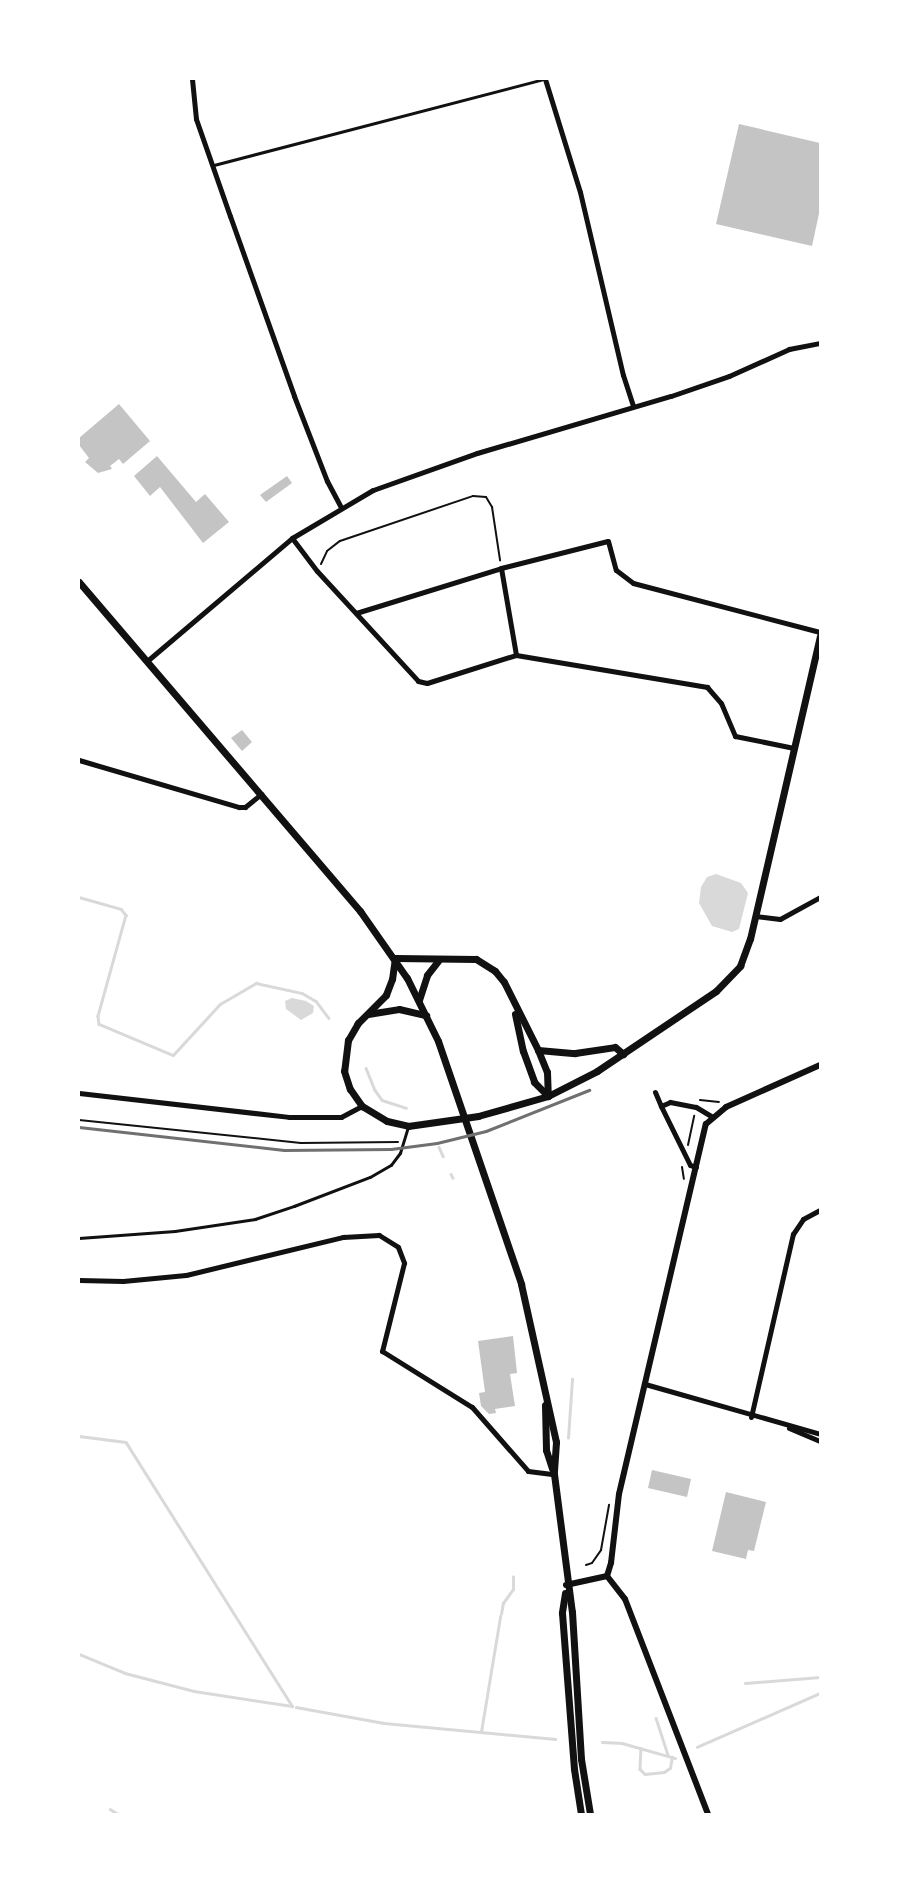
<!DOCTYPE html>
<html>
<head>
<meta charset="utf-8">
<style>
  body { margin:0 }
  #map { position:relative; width:899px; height:1893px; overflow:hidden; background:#fff; font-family:Karla,sans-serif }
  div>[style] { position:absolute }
  .water>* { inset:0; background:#d9d9d9 }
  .stream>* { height:2.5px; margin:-1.25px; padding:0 1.25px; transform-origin:1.25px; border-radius:1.25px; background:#d9d9d9 }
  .building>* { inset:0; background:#c4c4c4 }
  .path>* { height:2px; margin:-1px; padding:0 1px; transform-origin:1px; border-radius:1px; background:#111 }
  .service>* { height:2.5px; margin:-1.25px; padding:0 1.25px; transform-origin:1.25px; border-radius:1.25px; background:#111 }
  .minor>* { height:5px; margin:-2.5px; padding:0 2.5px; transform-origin:2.5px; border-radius:2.5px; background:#111 }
  .tertiary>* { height:6px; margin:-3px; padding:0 3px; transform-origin:3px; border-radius:3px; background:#111 }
  .secondary>* { height:7px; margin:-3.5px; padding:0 3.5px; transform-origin:3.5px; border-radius:3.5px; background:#111 }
  .rail>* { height:2.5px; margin:-1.25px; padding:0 1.25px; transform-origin:1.25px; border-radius:1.25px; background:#707070 }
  span { translate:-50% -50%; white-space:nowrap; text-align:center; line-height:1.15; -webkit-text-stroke:5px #fff; paint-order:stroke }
  .frame { position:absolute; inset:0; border:80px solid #fff; pointer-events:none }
</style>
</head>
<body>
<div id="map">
  <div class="water">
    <i style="clip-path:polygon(716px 874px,741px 883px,748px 893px,739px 929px,732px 932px,712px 926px,699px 903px,701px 887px,707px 877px)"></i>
    <i style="clip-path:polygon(292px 998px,306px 1001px,314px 1006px,313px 1013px,301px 1020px,286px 1009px,285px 1001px)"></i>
  </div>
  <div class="stream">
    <i style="left:79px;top:897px;width:44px;rotate:15.9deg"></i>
    <i style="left:121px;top:909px;width:8px;rotate:50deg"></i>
    <i style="left:126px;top:915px;width:105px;rotate:105.5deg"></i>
    <i style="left:98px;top:1016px;width:8px;rotate:83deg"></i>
    <i style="left:99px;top:1024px;width:80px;rotate:22.7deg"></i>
    <i style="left:173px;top:1055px;width:69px;rotate:-47.3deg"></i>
    <i style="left:220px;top:1004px;width:42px;rotate:-30.3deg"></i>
    <i style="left:256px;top:983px;width:47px;rotate:12.3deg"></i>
    <i style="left:302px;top:993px;width:16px;rotate:30deg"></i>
    <i style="left:316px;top:1001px;width:21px;rotate:53deg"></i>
    <i style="left:366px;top:1068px;width:24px;rotate:68deg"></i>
    <i style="left:375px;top:1090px;width:12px;rotate:55deg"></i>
    <i style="left:382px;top:1100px;width:25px;rotate:18deg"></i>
    <i style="left:439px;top:1147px;width:10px;rotate:66deg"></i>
    <i style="left:451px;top:1174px;width:4px;rotate:63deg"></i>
    <i style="left:79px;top:1436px;width:47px;rotate:7.3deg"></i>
    <i style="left:126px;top:1442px;width:312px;rotate:57.8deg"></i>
    <i style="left:568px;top:1438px;width:59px;rotate:-86.1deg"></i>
    <i style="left:501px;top:1614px;width:11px;rotate:-80deg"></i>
    <i style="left:503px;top:1603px;width:17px;rotate:-54deg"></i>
    <i style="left:513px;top:1589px;width:12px;rotate:-90deg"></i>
    <i style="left:79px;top:1654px;width:50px;rotate:22.4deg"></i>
    <i style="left:125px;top:1673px;width:71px;rotate:14.6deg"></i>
    <i style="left:194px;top:1691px;width:99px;rotate:8.7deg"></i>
    <i style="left:745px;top:1683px;width:75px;rotate:-4.6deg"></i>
    <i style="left:296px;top:1707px;width:89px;rotate:10.3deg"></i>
    <i style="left:384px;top:1723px;width:172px;rotate:5.3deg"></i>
    <i style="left:656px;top:1718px;width:39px;rotate:72deg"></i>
    <i style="left:481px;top:1732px;width:117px;rotate:-80.6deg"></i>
    <i style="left:602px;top:1742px;width:20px;rotate:3deg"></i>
    <i style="left:622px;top:1743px;width:55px;rotate:15.8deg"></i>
    <i style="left:697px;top:1747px;width:134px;rotate:-23.7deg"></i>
    <i style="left:641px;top:1748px;width:21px;rotate:93deg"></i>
    <i style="left:640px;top:1769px;width:7px;rotate:45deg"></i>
    <i style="left:645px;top:1774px;width:19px;rotate:-6deg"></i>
    <i style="left:664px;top:1772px;width:7px;rotate:-34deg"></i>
    <i style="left:670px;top:1768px;width:11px;rotate:-80deg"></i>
    <i style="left:110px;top:1809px;width:9px;rotate:32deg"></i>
  </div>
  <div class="building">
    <i style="clip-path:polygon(739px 124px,820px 143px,820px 209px,812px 246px,716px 224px)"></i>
    <i style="clip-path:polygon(119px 404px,150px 441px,123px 464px,119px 459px,110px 466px,112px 469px,98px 473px,85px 462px,89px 458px,79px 445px,79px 438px)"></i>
    <i style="clip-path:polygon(157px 456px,196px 502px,205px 494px,229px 522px,203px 543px,160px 487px,150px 496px,134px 476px)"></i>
    <i style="clip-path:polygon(287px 476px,292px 483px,266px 502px,260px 495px)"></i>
    <i style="clip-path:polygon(242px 730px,252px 742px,242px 751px,231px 738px)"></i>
    <i style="clip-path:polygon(513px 1336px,517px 1373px,510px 1374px,515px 1406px,495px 1409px,496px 1413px,489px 1414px,481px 1406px,479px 1393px,485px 1392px,478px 1341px)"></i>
    <i style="clip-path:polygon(652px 1470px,691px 1479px,687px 1497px,648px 1488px)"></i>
    <i style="clip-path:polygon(726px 1492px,766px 1502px,754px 1551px,748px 1550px,746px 1559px,712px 1551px)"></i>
  </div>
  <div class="path">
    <i style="left:321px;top:564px;width:14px;rotate:-65deg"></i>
    <i style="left:327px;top:551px;width:16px;rotate:-38deg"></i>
    <i style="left:340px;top:541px;width:140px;rotate:-18.7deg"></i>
    <i style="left:473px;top:496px;width:13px;rotate:4deg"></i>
    <i style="left:486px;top:497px;width:12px;rotate:59deg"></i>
    <i style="left:492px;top:507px;width:54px;rotate:81.4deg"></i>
    <i style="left:700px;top:1100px;width:19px;rotate:6deg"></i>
    <i style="left:79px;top:1120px;width:223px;rotate:5.9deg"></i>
    <i style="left:301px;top:1143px;width:97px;rotate:-0.6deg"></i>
    <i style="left:688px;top:1145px;width:30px;rotate:-78deg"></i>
    <i style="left:682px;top:1167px;width:12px;rotate:81deg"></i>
    <i style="left:586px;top:1565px;width:6px;rotate:-18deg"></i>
    <i style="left:592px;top:1563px;width:16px;rotate:-55deg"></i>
    <i style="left:601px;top:1550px;width:46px;rotate:-79.9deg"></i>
  </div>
  <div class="service">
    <i style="left:214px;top:165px;width:340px;rotate:-14.6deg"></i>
    <i style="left:79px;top:1238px;width:96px;rotate:-4.2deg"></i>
    <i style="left:175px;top:1231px;width:81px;rotate:-8.5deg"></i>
    <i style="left:255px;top:1219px;width:41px;rotate:-18.4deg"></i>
    <i style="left:294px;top:1206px;width:81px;rotate:-20.9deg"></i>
    <i style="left:370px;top:1177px;width:24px;rotate:-30deg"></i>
    <i style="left:391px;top:1165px;width:15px;rotate:-53deg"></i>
    <i style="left:400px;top:1153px;width:28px;rotate:-73deg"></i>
  </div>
  <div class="minor">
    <i style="left:192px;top:79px;width:40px;rotate:84.3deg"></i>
    <i style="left:196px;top:119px;width:103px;rotate:70.7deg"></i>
    <i style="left:230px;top:216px;width:191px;rotate:70.4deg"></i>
    <i style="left:294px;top:396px;width:91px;rotate:68.8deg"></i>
    <i style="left:327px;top:481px;width:30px;rotate:62deg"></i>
    <i style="left:545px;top:79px;width:118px;rotate:72.8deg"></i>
    <i style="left:580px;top:192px;width:188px;rotate:76.8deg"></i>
    <i style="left:623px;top:375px;width:33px;rotate:72deg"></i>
    <i style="left:292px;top:538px;width:41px;rotate:52.9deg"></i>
    <i style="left:317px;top:571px;width:149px;rotate:47.4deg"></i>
    <i style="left:418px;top:681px;width:9px;rotate:13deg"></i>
    <i style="left:427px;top:683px;width:93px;rotate:-17.5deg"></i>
    <i style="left:516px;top:655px;width:194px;rotate:9.5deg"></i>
    <i style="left:707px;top:687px;width:21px;rotate:49deg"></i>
    <i style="left:721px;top:703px;width:36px;rotate:67deg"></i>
    <i style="left:735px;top:736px;width:60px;rotate:11.5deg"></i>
    <i style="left:501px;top:568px;width:88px;rotate:80.2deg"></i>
    <i style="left:356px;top:613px;width:152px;rotate:-17.2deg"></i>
    <i style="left:501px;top:568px;width:110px;rotate:-14.2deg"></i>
    <i style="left:608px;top:541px;width:30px;rotate:75deg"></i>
    <i style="left:616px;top:570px;width:21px;rotate:37deg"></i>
    <i style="left:633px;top:583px;width:193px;rotate:14.7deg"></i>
    <i style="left:147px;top:661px;width:190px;rotate:-40.3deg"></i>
    <i style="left:292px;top:538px;width:94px;rotate:-30.7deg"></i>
    <i style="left:373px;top:490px;width:110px;rotate:-19.6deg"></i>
    <i style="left:477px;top:453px;width:202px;rotate:-16.4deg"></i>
    <i style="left:671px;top:396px;width:61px;rotate:-19deg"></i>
    <i style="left:729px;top:376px;width:66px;rotate:-24.2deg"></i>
    <i style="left:789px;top:349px;width:32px;rotate:-11deg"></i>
    <i style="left:79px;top:760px;width:167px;rotate:16.4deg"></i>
    <i style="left:239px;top:807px;width:6px"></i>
    <i style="left:245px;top:807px;width:21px;rotate:-39deg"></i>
    <i style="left:755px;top:916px;width:25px;rotate:7deg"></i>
    <i style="left:780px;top:919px;width:46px;rotate:-28.8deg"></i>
    <i style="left:655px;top:1092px;width:15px;rotate:67deg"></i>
    <i style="left:79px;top:1093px;width:211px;rotate:6.5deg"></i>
    <i style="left:289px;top:1117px;width:52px"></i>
    <i style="left:341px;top:1117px;width:24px;rotate:-28deg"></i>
    <i style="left:696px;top:1167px;width:6px;rotate:-162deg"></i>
    <i style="left:690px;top:1165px;width:66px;rotate:-116.2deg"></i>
    <i style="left:661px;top:1106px;width:10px;rotate:-24deg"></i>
    <i style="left:670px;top:1102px;width:26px;rotate:11deg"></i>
    <i style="left:696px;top:1107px;width:17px;rotate:31deg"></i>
    <i style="left:79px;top:1280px;width:44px;rotate:1.3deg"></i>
    <i style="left:123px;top:1281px;width:63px;rotate:-5.4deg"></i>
    <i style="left:186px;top:1275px;width:162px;rotate:-13.6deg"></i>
    <i style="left:343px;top:1237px;width:36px;rotate:-3deg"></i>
    <i style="left:379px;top:1235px;width:22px;rotate:32deg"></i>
    <i style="left:398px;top:1247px;width:17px;rotate:69deg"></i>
    <i style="left:404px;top:1263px;width:91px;rotate:104deg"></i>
    <i style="left:382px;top:1351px;width:106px;rotate:31.9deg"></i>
    <i style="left:472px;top:1407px;width:85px;rotate:48.8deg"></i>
    <i style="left:528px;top:1471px;width:26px;rotate:7deg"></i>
    <i style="left:645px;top:1384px;width:182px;rotate:15.9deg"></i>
    <i style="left:751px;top:1417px;width:188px;rotate:-77.1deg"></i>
    <i style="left:793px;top:1234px;width:18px;rotate:-56deg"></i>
    <i style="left:803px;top:1219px;width:19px;rotate:-28deg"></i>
    <i style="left:789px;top:1428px;width:34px;rotate:23deg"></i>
  </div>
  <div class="tertiary">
    <i style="left:607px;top:1576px;width:29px;rotate:52deg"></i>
    <i style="left:625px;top:1599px;width:230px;rotate:68.9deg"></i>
    <i style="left:566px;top:1585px;width:42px;rotate:-12.4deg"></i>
    <i style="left:607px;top:1576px;width:14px;rotate:-73deg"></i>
    <i style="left:611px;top:1563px;width:69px;rotate:-83.4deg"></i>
    <i style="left:619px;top:1494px;width:380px;rotate:-76.8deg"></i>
    <i style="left:706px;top:1124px;width:26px;rotate:-40deg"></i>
    <i style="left:726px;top:1107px;width:103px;rotate:-24.1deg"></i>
  </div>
  <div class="secondary">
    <i style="left:79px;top:582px;width:433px;rotate:49.5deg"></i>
    <i style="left:360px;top:911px;width:82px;rotate:55deg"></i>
    <i style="left:407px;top:978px;width:70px;rotate:63.8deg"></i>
    <i style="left:438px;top:1041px;width:257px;rotate:71.1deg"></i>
    <i style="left:521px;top:1284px;width:162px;rotate:77.5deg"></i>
    <i style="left:556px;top:1442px;width:32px;rotate:94deg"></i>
    <i style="left:554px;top:1474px;width:139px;rotate:82.6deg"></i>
    <i style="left:572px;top:1612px;width:147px;rotate:86.5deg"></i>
    <i style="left:581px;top:1759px;width:56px;rotate:80.7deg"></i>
    <i style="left:395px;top:958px;width:21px;rotate:98deg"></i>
    <i style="left:392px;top:979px;width:17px;rotate:111deg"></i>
    <i style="left:386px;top:995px;width:40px;rotate:135deg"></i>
    <i style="left:358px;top:1023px;width:20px;rotate:120deg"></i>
    <i style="left:348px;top:1040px;width:31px;rotate:97deg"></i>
    <i style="left:344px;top:1071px;width:19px;rotate:72deg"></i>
    <i style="left:350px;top:1089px;width:21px;rotate:55deg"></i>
    <i style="left:362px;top:1106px;width:29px;rotate:31deg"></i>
    <i style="left:387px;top:1121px;width:22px;rotate:13deg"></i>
    <i style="left:408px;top:1126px;width:71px;rotate:-8.1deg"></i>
    <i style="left:478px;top:1116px;width:73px;rotate:-15.9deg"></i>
    <i style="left:548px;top:1096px;width:55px;rotate:-27deg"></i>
    <i style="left:597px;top:1071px;width:143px;rotate:-33.9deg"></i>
    <i style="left:716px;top:991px;width:35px;rotate:-46deg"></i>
    <i style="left:740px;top:966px;width:29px;rotate:-70deg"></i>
    <i style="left:750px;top:939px;width:311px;rotate:-77deg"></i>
    <i style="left:395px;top:958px;width:81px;rotate:0.7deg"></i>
    <i style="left:476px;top:959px;width:22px;rotate:32deg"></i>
    <i style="left:495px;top:971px;width:14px;rotate:51deg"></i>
    <i style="left:504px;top:982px;width:76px;rotate:63.4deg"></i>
    <i style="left:538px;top:1050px;width:37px;rotate:5deg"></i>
    <i style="left:575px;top:1053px;width:40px;rotate:-8.5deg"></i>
    <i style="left:615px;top:1047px;width:11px;rotate:41deg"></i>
    <i style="left:419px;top:1000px;width:26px;rotate:-72deg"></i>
    <i style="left:427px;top:975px;width:18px;rotate:-52deg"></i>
    <i style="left:368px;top:1014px;width:31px;rotate:-9deg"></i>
    <i style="left:399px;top:1009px;width:28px;rotate:13deg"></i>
    <i style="left:515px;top:1014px;width:38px;rotate:78deg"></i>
    <i style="left:523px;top:1051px;width:33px;rotate:70deg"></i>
    <i style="left:534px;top:1082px;width:20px;rotate:45deg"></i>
    <i style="left:538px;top:1050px;width:24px;rotate:68deg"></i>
    <i style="left:547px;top:1072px;width:24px;rotate:88deg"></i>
    <i style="left:545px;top:1405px;width:45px;rotate:88.7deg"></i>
    <i style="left:546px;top:1450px;width:20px;rotate:72deg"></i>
    <i style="left:565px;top:1593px;width:20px;rotate:99deg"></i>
    <i style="left:562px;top:1613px;width:156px;rotate:85.6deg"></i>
    <i style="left:574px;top:1769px;width:46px;rotate:81.2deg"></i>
  </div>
  <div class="rail">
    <i style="left:79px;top:1127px;width:206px;rotate:6.4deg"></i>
    <i style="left:284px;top:1150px;width:107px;rotate:-0.5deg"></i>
    <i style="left:391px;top:1149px;width:46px;rotate:-7.4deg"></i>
    <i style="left:437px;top:1143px;width:50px;rotate:-13.8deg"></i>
    <i style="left:486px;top:1131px;width:111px;rotate:-21.7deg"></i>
  </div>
  <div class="frame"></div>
</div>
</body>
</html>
